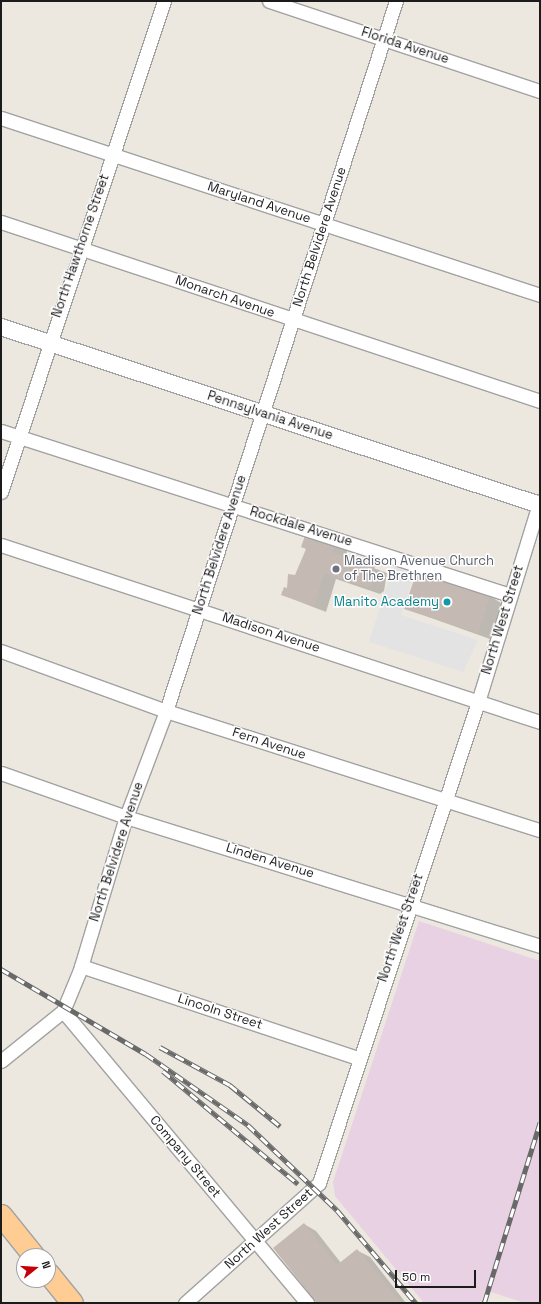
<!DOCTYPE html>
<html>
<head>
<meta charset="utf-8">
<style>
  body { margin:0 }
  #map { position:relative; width:541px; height:1304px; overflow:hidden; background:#ede8df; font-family:"Space Grotesk",sans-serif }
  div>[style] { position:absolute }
  .industrial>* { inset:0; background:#e7d1e3 }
  .parking>* { inset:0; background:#e3e3e3 }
  .shadow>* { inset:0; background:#0003 }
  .building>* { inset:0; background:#c5bab3 }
  .roads { filter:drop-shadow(1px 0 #a2a2a2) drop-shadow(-1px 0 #a2a2a2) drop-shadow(0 1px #a2a2a2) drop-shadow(0 -1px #a2a2a2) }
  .minor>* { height:13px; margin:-6.5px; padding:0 6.5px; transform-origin:6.5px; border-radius:6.5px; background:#fff }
  .tertiary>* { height:16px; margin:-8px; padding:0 8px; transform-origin:8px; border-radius:8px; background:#fff }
  .primary>* { height:21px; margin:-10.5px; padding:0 10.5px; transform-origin:10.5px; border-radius:10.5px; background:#ffcc93 }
  .rail>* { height:4.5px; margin-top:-2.25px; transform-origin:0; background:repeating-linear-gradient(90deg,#fff 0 9px,#696969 0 18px); box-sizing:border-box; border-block:1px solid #696969 }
  .dots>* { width:11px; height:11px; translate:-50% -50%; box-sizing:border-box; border:2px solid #fff; border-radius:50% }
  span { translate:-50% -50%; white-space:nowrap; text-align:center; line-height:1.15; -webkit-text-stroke:3px #fff; paint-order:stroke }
  .street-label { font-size:13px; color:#1b1b1b }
  .worship-label { font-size:13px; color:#5b616d }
  .left { translate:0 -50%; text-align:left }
  .culture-label { font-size:13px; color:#0d838f }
  .right { translate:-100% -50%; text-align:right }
  .frame { position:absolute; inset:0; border:2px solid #1b1b1b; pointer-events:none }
  .north { position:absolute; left:16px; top:1248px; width:40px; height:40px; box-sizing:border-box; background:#fff; border:1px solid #a4a4a4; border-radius:50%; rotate:73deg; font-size:11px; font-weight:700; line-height:16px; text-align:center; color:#1b1b1b }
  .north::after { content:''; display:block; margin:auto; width:14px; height:18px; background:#c60008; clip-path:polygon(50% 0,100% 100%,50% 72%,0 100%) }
  .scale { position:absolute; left:395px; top:1270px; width:81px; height:18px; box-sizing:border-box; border:2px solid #1b1b1b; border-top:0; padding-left:5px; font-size:12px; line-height:14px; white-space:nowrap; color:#1b1b1b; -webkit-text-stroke:3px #fff; paint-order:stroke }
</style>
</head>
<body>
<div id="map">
  <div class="industrial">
    <i style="clip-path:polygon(419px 921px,540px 961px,540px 1303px,525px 1303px,485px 1290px,481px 1303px,424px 1303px,335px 1196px,333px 1182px)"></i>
  </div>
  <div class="parking">
    <i style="clip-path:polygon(395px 561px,416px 569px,401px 615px,478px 640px,463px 672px,369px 642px)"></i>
  </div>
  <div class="shadow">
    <i style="clip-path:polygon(335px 544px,347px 551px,346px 558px,387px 573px,384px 591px,380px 594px,336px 579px,326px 612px,282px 595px,296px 576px)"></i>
    <i style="clip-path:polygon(490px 596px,501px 603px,490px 639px,406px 609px)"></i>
    <i style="clip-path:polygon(304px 1224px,316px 1231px,341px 1263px,358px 1251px,370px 1257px,406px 1303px,318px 1303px)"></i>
  </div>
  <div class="building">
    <i style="clip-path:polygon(306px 533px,336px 543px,333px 553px,375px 565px,372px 585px,367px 587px,324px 573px,314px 606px,281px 595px,284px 587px,287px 588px,288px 574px,295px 575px,306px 549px,301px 547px)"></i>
    <i style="clip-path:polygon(417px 571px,490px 595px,478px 633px,404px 609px)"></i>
    <i style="clip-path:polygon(304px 1223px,337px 1265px,357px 1249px,401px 1303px,317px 1303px,273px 1248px)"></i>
  </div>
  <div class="roads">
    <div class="minor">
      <i style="left:269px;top:1px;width:286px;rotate:18.4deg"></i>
      <i style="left:1px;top:118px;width:567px;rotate:18.18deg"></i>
      <i style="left:1px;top:222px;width:568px;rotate:18.37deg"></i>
      <i style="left:1px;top:431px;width:535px;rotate:17.86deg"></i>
      <i style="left:1px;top:492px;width:517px;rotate:-71.64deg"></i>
      <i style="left:1px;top:545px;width:567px;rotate:18.18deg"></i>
      <i style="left:1px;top:651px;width:176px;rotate:20deg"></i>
      <i style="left:166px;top:711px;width:392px;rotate:17.7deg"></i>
      <i style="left:1px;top:773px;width:133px;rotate:19.4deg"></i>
      <i style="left:126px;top:817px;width:434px;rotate:17.3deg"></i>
      <i style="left:81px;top:966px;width:292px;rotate:18.4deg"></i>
      <i style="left:63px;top:1011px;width:381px;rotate:50.1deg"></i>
      <i style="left:1px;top:1061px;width:80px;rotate:-38.9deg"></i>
      <i style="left:63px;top:1011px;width:44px;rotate:-67.5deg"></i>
      <i style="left:80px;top:970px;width:160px;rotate:-73.3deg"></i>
      <i style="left:126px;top:817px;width:113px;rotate:-69.3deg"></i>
      <i style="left:166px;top:711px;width:746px;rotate:-72.05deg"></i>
      <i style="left:185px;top:1303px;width:180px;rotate:-41.8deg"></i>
      <i style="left:319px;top:1183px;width:507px;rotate:-71.71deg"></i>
      <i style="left:478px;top:702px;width:210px;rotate:-72.9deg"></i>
    </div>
    <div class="tertiary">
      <i style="left:1px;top:327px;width:568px;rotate:18.28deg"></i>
    </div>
    <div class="primary">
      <i style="left:1px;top:1215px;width:53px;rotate:51.2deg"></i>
      <i style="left:48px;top:1273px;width:38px;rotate:51deg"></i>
    </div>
  </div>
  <div class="rail">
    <i style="left:1px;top:969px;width:168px;rotate:30.4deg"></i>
    <i style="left:146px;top:1054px;width:124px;rotate:34.8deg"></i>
    <i style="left:248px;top:1125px;width:123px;rotate:43.7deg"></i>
    <i style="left:337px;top:1210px;width:122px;rotate:49.7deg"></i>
    <i style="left:160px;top:1047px;width:80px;rotate:28.5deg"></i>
    <i style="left:230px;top:1085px;width:65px;rotate:39.4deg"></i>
    <i style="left:163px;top:1071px;width:176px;rotate:39.9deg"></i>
    <i style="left:484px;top:1303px;width:189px;rotate:-72.8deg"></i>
  </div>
  <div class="dots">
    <i style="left:336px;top:569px;background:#6b7280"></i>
    <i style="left:447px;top:602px;background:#0f9aa8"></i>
  </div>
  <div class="street-label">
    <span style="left:405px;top:46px;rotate:18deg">Florida Avenue</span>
    <span style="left:259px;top:203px;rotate:18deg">Maryland Avenue</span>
    <span style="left:320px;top:237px;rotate:-72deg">North Belvidere Avenue</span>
    <span style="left:81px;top:246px;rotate:-71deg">North Hawthorne Street</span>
    <span style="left:225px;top:297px;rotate:19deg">Monarch Avenue</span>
    <span style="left:270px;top:416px;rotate:18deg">Pennsylvania Avenue</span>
    <span style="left:301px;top:527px;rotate:17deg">Rockdale Avenue</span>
    <span style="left:220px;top:545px;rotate:-72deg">North Belvidere Avenue</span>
    <span style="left:503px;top:620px;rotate:-73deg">North West Street</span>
    <span style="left:271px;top:633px;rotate:18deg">Madison Avenue</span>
    <span style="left:269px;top:744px;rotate:18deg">Fern Avenue</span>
    <span style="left:117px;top:852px;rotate:-72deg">North Belvidere Avenue</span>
    <span style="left:270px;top:861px;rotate:17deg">Linden Avenue</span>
    <span style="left:401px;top:928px;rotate:-71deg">North West Street</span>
    <span style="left:220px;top:1012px;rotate:18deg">Lincoln Street</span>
    <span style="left:185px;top:1157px;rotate:50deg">Company Street</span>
    <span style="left:269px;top:1229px;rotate:-42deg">North West Street</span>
  </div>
  <div class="worship-label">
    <span class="left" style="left:344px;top:569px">Madison Avenue Church<br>of The Brethren</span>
  </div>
  <div class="culture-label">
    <span class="right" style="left:439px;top:602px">Manito Academy</span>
  </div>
  <div class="frame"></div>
  <div class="north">N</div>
  <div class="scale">50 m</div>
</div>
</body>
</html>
